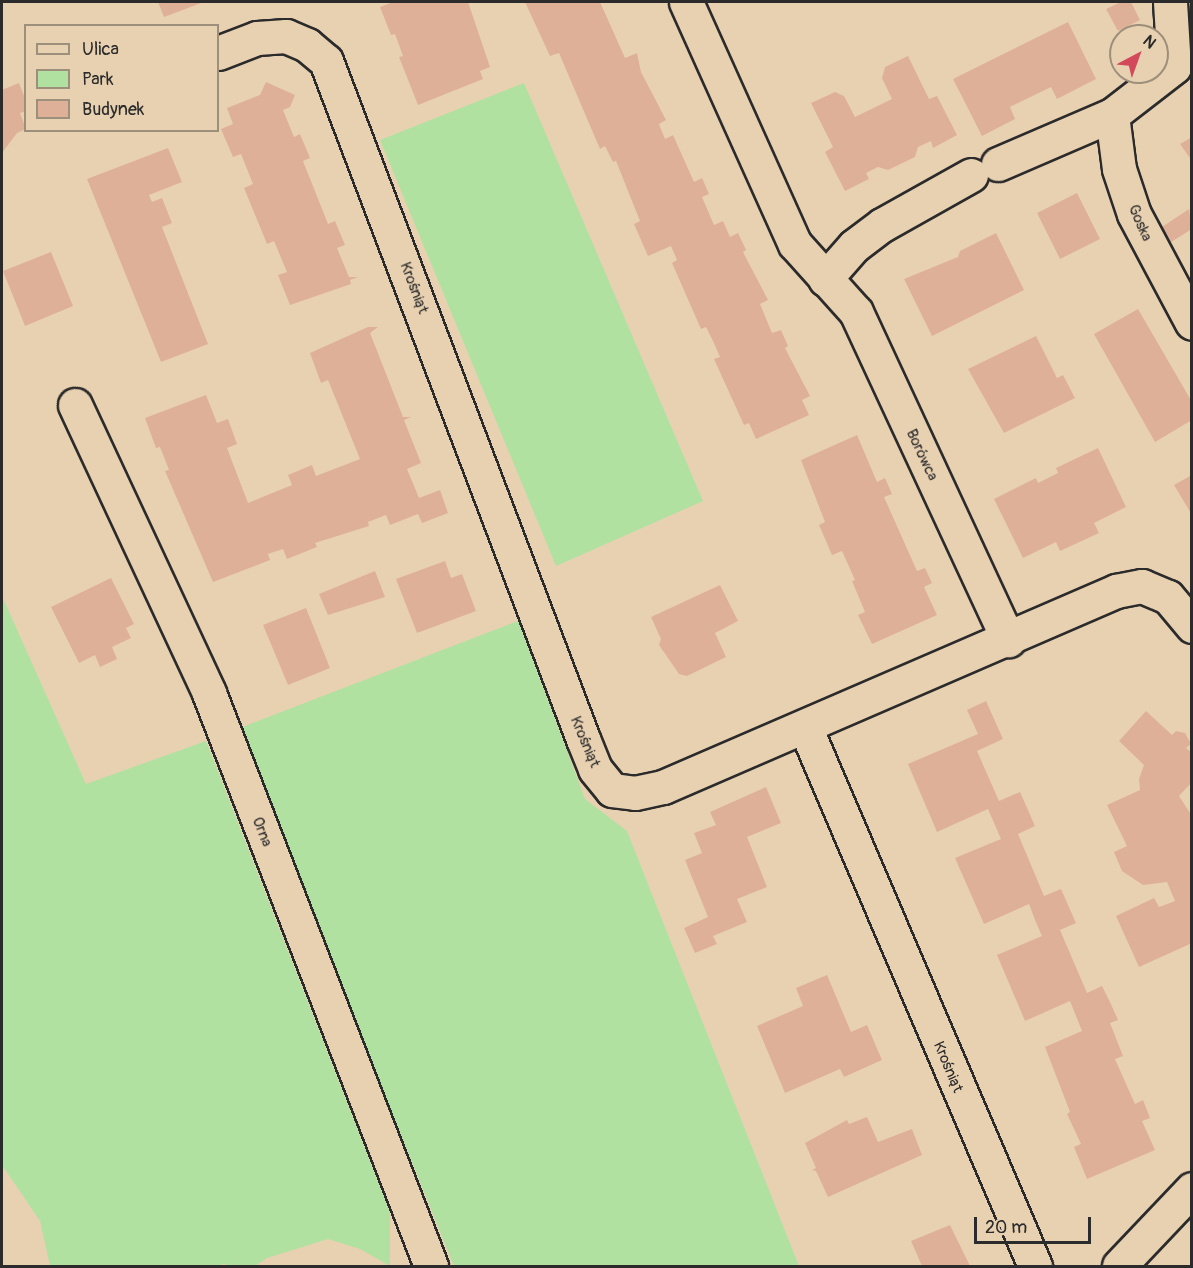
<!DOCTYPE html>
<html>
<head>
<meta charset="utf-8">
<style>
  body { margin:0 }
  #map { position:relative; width:1193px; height:1268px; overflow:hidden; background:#e8d1b1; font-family:Pangolin,sans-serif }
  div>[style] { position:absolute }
  .green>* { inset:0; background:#b0e1a1 }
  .building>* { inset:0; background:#dfb098 }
  .roads { filter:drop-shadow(2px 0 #2b2b2b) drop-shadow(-2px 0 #2b2b2b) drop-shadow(0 2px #2b2b2b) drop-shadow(0 -2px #2b2b2b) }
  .street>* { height:33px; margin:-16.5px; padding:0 16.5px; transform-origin:16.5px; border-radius:16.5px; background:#e8d1b1 }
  span { translate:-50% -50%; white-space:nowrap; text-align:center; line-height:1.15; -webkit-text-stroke:4.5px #e8d1b1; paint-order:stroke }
  .street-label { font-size:15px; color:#2b2b2b }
  .frame { position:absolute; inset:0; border:3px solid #2b2b2b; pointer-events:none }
  .legend { position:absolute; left:24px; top:24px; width:195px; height:108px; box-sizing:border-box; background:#e8d1b1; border:2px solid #9c8f7b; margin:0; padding:8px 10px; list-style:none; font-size:18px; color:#2b2b2b }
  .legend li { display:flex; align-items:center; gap:12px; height:30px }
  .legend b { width:30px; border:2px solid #9c8f7b }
  .north { position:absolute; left:1109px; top:24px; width:60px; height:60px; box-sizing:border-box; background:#e8d1b1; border:2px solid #9c8f7b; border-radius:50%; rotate:41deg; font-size:16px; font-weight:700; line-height:24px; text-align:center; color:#2b2b2b }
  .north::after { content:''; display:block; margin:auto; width:21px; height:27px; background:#d1495b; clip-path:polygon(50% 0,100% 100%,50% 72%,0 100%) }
  .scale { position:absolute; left:974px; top:1217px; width:117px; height:27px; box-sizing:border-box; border:3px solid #2b2b2b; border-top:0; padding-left:8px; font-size:18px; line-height:21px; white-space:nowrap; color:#2b2b2b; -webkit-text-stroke:4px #e8d1b1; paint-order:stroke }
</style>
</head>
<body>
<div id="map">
  <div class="green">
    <i style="clip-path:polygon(524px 83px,703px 501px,556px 566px,380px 140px)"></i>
    <i style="clip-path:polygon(2px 596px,86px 784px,206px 741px,390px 1213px,390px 1266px,360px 1249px,328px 1239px,267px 1258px,255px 1266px,227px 1266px,224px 1263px,219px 1266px,50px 1266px,40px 1221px,2px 1165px)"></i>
    <i style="clip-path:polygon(518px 621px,585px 799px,627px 831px,799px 1266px,454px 1266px,237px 729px)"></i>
  </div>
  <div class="building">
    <i style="clip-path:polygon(158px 2px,204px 2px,164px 17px)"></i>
    <i style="clip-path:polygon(393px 2px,468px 2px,490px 67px,480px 71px,483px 79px,418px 105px,399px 57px,403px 56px,395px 34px,391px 35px,380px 7px)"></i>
    <i style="clip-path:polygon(525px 2px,600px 2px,625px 58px,637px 53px,641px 72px,666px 120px,659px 124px,665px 139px,673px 135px,694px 182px,702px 178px,709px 194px,702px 197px,714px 225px,723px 221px,730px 237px,738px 233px,746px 250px,743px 252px,768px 300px,760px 304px,772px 333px,781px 330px,788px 346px,785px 348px,810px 396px,802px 400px,809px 415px,756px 439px,749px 423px,744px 425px,714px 359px,720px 357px,713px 341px,706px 327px,701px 329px,672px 263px,677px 260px,671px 246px,648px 256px,634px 224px,640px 221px,616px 161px,613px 162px,605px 146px,600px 149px,559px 53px,550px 56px)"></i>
    <i style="clip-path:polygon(1121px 2px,1131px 2px,1140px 20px,1118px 31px,1106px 9px)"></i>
    <i style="clip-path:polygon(1068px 22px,1096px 79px,1057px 99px,1051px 87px,1010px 107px,1015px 119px,982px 136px,953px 79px)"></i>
    <i style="clip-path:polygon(908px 56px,929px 99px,937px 96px,957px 135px,933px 148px,931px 141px,918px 147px,915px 157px,888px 170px,878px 167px,866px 173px,869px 179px,845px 191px,825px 152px,833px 147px,811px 103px,835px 92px,844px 96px,855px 117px,892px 99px,882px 78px,885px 67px)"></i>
    <i style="clip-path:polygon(266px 82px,295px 95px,290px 107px,283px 110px,294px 137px,300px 134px,310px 158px,303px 161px,328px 224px,335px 221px,345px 245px,337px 248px,349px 277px,358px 277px,350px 280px,351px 284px,290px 305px,278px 275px,287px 272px,274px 241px,267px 244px,244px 188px,253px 184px,241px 154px,233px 157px,221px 129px,233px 124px,227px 108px,260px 95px)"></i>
    <i style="clip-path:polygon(19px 83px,26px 101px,26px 111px,20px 113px,26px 129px,17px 133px,2px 153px,2px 90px)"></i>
    <i style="clip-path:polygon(1192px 137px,1192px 161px,1180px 144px)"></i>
    <i style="clip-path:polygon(168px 148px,182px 182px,149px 195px,152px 202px,162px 198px,172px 223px,162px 227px,208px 344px,161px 362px,87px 179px)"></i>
    <i style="clip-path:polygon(1077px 193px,1100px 239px,1060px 259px,1037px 213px)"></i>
    <i style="clip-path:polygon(1189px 209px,1192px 229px,1171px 242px,1162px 227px)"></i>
    <i style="clip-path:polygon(996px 233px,1024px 290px,932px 336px,904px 279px,958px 257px,960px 251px)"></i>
    <i style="clip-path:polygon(51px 252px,73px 306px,25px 326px,3px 271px)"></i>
    <i style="clip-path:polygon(1138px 309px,1192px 402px,1192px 420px,1155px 442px,1094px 334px)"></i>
    <i style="clip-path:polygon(368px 327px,378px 327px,370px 333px,403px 417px,411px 417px,404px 420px,421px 463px,407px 469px,419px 498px,440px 490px,448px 513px,422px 523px,418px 514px,390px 525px,386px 515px,368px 522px,369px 526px,315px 543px,317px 547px,287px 559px,283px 549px,268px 554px,270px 560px,213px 582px,165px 471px,169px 470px,160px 447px,156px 448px,145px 418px,206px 395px,217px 423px,228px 419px,237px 444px,227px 448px,248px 503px,292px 485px,288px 475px,312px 465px,316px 476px,360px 459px,328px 380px,321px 383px,310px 353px)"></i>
    <i style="clip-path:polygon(1036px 336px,1057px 378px,1063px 375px,1075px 398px,1004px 433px,968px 369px)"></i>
    <i style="clip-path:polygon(857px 435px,877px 482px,885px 478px,892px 494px,884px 497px,917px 571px,925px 568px,932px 583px,924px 587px,937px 615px,872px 644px,858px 615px,865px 612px,852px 581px,855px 580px,842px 551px,832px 555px,819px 525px,825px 522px,801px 460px)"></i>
    <i style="clip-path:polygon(1098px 448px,1126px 507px,1094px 523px,1099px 533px,1060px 551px,1056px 542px,1023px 558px,994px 499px,1036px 478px,1038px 483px,1058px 473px,1056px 468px)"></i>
    <i style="clip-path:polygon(1192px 475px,1192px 515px,1174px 485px)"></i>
    <i style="clip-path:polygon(445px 561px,451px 578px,462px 574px,476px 611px,417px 633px,396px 579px)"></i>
    <i style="clip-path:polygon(375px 571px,385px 597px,328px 615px,319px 594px)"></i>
    <i style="clip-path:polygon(111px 578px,134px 624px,126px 628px,131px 638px,112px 647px,117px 659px,100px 667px,95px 655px,79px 663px,51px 607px)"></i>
    <i style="clip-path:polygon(720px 585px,738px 621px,715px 633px,726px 657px,687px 676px,679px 674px,659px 645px,661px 639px,651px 617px)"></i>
    <i style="clip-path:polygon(306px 608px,330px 668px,288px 685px,263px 625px)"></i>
    <i style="clip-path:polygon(986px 701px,1003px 739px,977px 751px,999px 801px,1020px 792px,1035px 826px,1018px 834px,1044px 896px,1061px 889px,1076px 923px,1060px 930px,1087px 993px,1102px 986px,1110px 1002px,1118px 1020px,1110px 1023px,1123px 1056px,1115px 1059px,1135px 1104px,1143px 1100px,1150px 1118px,1142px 1121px,1155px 1150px,1087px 1179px,1074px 1147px,1081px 1144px,1067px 1114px,1070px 1112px,1045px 1047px,1082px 1031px,1070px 1001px,1025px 1021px,997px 955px,1042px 936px,1035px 920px,1029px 904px,984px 924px,955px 858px,1001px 839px,988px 809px,937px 832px,908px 764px,978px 734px,967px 710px)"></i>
    <i style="clip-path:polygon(1146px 711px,1172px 735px,1176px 731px,1185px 733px,1191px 744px,1186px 748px,1192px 753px,1192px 782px,1179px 796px,1192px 816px,1192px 943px,1139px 967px,1116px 916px,1154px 898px,1159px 907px,1175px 901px,1167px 882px,1143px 885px,1122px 871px,1114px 852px,1127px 846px,1107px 805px,1140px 790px,1139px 779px,1144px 765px,1119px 741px)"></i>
    <i style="clip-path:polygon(766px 787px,781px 823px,747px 837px,767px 887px,737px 899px,747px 922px,713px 936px,717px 944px,695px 953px,684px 928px,708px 917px,685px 860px,702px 853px,694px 833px,716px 825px,710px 812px)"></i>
    <i style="clip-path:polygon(827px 975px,851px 1032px,867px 1025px,882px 1060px,844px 1077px,840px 1069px,785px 1093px,757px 1026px,803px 1006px,796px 988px)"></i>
    <i style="clip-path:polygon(867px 1117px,878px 1142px,912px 1129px,922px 1155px,828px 1197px,816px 1171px,812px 1170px,816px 1168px,805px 1143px,847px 1120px,849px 1124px)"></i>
    <i style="clip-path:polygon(950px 1225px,970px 1266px,922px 1266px,911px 1241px)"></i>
  </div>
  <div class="roads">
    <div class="street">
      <i style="left:686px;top:2px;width:265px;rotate:65.8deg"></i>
      <i style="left:795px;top:244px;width:91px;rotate:48.1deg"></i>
      <i style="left:856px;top:312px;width:362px;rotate:65.1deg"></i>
      <i style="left:1170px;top:2px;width:65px;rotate:86.5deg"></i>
      <i style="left:1174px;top:67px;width:78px;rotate:142.3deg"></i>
      <i style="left:1112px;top:115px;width:54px;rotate:82.6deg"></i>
      <i style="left:1119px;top:169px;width:47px;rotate:71.6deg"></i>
      <i style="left:1134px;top:214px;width:123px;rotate:62deg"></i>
      <i style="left:218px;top:53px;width:42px;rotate:-21deg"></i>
      <i style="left:257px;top:38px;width:29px;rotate:-4deg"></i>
      <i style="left:286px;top:36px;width:23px;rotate:23deg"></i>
      <i style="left:307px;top:45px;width:25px;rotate:40deg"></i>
      <i style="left:326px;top:61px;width:725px;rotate:69.24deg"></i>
      <i style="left:583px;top:739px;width:32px;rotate:68deg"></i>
      <i style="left:595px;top:769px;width:27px;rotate:51deg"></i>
      <i style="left:612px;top:790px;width:23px;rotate:7deg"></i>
      <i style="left:635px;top:793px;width:29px;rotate:-12deg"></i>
      <i style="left:663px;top:787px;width:494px;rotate:-23.4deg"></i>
      <i style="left:1116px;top:591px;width:26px;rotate:-11deg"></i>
      <i style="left:1142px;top:586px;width:28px;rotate:23deg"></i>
      <i style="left:1168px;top:597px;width:38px;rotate:50deg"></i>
      <i style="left:998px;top:164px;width:124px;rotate:-23.3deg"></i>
      <i style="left:825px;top:279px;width:44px;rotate:-48.7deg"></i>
      <i style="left:854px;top:246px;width:35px;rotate:-37deg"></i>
      <i style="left:882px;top:225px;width:102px;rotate:-29.3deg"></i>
      <i style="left:75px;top:405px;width:318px;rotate:65deg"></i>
      <i style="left:209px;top:693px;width:615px;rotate:68.82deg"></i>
      <i style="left:805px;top:727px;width:586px;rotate:66.89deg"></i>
      <i style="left:1119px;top:1266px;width:106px;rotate:-46.5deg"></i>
    </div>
  </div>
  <div class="street-label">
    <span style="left:1140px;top:223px;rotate:67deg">Goska</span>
    <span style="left:414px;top:288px;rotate:69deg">Krośniąt</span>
    <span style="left:922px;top:455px;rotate:65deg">Borówca</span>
    <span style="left:585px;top:742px;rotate:67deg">Krośniąt</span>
    <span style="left:262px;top:832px;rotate:69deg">Orna</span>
    <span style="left:948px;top:1067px;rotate:67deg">Krośniąt</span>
  </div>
  <div class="frame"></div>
  <ul class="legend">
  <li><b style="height:8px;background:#e8d1b1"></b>Ulica</li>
  <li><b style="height:16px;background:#b0e1a1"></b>Park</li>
  <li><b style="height:16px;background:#dfb098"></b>Budynek</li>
  </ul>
  <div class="north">N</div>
  <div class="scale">20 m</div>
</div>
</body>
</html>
